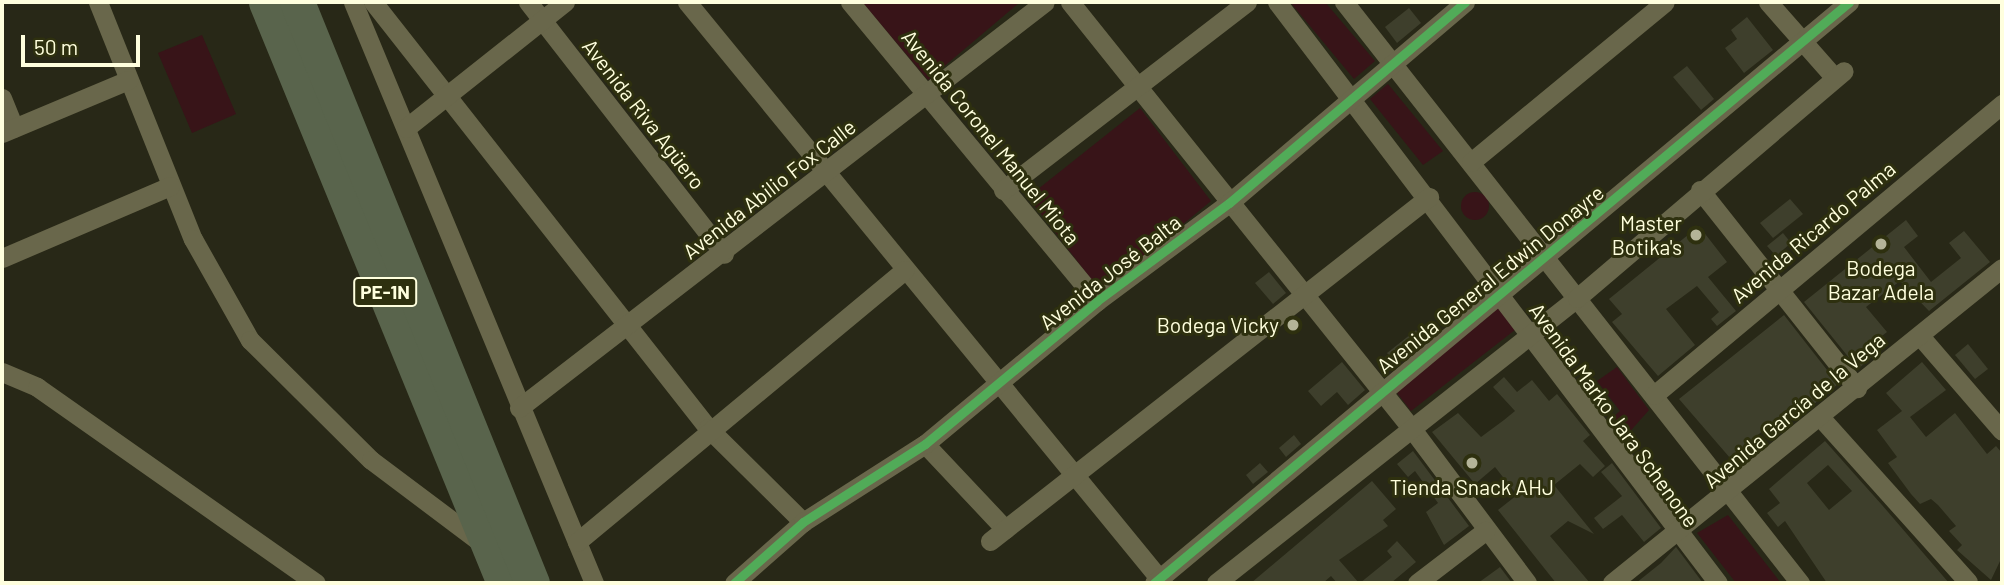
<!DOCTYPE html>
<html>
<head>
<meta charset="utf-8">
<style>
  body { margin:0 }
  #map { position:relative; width:2004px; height:585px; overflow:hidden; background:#282817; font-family:Barlow,sans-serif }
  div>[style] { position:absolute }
  .green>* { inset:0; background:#381418 }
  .round { border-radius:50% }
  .building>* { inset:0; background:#3e3f2c }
  .street>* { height:19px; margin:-9.5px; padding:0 9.5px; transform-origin:9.5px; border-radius:9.5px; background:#69674b }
  .highway>* { height:35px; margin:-17.5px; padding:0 17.5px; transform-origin:17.5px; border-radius:17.5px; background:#59644c }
  .cycleway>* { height:9px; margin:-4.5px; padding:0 4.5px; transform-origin:4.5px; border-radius:4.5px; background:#51ab58 }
  .dots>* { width:19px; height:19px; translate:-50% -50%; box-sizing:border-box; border:4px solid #2e300f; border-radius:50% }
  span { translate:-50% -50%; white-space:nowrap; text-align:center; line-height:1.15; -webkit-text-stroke:6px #2e300f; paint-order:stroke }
  .shield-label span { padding:2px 5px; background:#2e300f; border:2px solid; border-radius:5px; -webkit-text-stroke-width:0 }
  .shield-label { font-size:19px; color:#ffffde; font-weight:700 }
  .street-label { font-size:21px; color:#ffffde }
  .poi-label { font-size:21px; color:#ffffde }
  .right { translate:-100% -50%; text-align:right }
  .frame { position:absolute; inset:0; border:4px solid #ffffde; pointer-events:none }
  .scale { position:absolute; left:21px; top:35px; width:119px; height:32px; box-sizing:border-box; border:4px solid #ffffde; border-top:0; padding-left:9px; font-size:21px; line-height:24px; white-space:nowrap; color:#ffffde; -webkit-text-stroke:5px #2e300f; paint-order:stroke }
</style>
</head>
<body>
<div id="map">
  <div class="green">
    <i style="clip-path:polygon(862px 2px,1020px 2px,928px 80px)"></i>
    <i style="clip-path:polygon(1290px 2px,1325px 2px,1375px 61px,1354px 79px)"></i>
    <i style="clip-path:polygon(202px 35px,236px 114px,192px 133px,158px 53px)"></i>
    <i style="clip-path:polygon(1388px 84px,1443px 151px,1423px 165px,1370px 99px)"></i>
    <i style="clip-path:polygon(1140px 108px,1211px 201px,1101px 292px,1028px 197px)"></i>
    <i class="round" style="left:1461px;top:192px;width:28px;height:28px"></i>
    <i style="clip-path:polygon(1502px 304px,1520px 326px,1411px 411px,1394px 389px)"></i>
    <i style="clip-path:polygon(1617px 367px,1649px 410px,1626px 436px,1613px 417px,1620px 411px,1597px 381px)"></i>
    <i style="clip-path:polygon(1728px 515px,1781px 583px,1736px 583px,1697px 533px)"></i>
  </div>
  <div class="building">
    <i style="clip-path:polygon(1409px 8px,1421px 23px,1397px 43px,1385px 27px)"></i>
    <i style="clip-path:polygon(1747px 17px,1773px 50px,1744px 73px,1725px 48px,1737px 39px,1731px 30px)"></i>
    <i style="clip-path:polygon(1687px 66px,1714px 99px,1701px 110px,1673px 77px)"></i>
    <i style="clip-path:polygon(1790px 199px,1803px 214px,1773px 238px,1760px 223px)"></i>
    <i style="clip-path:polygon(1906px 220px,1918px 236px,1904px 247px,1931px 282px,1961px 258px,1949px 243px,1964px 231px,1990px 262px,1929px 311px,1900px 281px,1866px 307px,1887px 332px,1868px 347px,1874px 355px,1858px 369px,1804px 302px)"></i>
    <i style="clip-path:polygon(1699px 226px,1727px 262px,1708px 277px,1736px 311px,1717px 326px,1711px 319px,1719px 312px,1697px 286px,1666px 309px,1695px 345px,1658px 376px,1612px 322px,1622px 314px,1609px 299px)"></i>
    <i style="clip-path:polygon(1783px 233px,1791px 243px,1776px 256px,1767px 246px)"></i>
    <i style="clip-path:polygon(1269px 272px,1286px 293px,1273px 304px,1255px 283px)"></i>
    <i style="clip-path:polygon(1784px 315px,1838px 384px,1801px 415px,1793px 406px,1766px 428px,1744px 447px,1750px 456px,1737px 466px,1679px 399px)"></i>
    <i style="clip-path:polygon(1416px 330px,1424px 341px,1396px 364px,1387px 353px)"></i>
    <i style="clip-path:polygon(1968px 344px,1988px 369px,1975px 379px,1955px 355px)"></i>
    <i style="clip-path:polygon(1342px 362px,1365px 390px,1348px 405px,1337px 392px,1321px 406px,1308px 391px)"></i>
    <i style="clip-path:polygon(1922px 362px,1946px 390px,1910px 417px,1926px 437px,1955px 413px,1987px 454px,1996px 446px,2002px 453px,2002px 557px,1991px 580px,1957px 550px,1962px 545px,1949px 531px,1956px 526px,1938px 505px,1931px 499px,1920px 504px,1911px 494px,1888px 463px,1897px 457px,1877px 430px,1902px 411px,1886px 393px)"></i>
    <i style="clip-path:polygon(1504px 377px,1517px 392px,1532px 380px,1549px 401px,1557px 394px,1590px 435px,1583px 441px,1605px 466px,1593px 477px,1580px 464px,1554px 485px,1594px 534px,1568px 521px,1550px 536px,1590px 583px,1556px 583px,1498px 510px,1517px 495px,1495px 467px,1475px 484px,1432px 432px,1458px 413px,1481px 437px,1504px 420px,1515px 411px,1493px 387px)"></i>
    <i style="clip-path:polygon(1294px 435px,1301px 444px,1286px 457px,1279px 448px)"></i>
    <i style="clip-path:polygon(evenodd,1825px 441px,1882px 505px,1949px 583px,1827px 583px,1785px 521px,1778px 527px,1767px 513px,1780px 503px,1769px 489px,1825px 441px,1828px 465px,1852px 491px,1829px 510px,1807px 483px,1828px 465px)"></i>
    <i style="clip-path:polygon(1413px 451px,1469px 526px,1444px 545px,1426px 512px,1438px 503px,1415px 471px,1408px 477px,1397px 464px)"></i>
    <i style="clip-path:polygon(1260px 463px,1268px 472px,1253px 484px,1246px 475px)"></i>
    <i style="clip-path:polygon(1612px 463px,1661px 528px,1644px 542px,1622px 515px,1603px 529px,1594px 518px,1622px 496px,1601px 472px)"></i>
    <i style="clip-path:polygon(1372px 481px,1396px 509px,1383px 520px,1388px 526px,1339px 560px,1359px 583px,1337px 583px,1331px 576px,1323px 583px,1251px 583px)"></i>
    <i style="clip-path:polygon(1397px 541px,1416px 562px,1391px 583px,1360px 583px,1392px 557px,1387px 551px)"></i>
    <i style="clip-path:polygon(1676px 547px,1703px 583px,1636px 583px,1661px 563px)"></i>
    <i style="clip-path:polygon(1500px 567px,1512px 583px,1478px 583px,1496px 570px)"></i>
  </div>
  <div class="street">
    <i style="left:98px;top:2px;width:255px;rotate:68.2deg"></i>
    <i style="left:193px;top:239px;width:116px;rotate:60.6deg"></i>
    <i style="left:250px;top:340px;width:170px;rotate:44.8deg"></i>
    <i style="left:371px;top:460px;width:145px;rotate:36.9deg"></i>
    <i style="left:353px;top:2px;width:629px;rotate:67.47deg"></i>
    <i style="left:373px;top:2px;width:542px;rotate:51.82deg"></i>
    <i style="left:708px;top:428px;width:134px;rotate:44.7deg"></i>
    <i style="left:528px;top:2px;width:319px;rotate:52.1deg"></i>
    <i style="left:687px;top:2px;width:751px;rotate:50.67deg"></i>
    <i style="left:850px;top:2px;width:388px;rotate:50.4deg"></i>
    <i style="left:1070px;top:2px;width:547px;rotate:51.31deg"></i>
    <i style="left:1412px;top:429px;width:192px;rotate:53.2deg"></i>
    <i style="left:1277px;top:2px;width:729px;rotate:52.8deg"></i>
    <i style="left:1344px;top:2px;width:739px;rotate:51.87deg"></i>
    <i style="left:1768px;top:2px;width:101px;rotate:48.6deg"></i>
    <i style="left:2px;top:98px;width:32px;rotate:68deg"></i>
    <i style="left:406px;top:128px;width:203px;rotate:-38.4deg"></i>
    <i style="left:2px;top:133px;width:137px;rotate:-22.8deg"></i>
    <i style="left:1471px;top:162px;width:251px;rotate:-39.5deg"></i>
    <i style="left:1003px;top:190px;width:308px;rotate:-37.6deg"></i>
    <i style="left:1700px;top:190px;width:253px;rotate:51.6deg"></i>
    <i style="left:2px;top:258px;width:183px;rotate:-23.2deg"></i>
    <i style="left:1920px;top:336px;width:125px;rotate:49.2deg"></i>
    <i style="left:2px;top:372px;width:38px;rotate:23deg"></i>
    <i style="left:37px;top:387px;width:341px;rotate:35.1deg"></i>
    <i style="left:1654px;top:395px;width:454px;rotate:-39.9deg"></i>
    <i style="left:519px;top:408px;width:664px;rotate:-37.66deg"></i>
    <i style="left:1821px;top:418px;width:220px;rotate:48.1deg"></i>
    <i style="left:925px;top:444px;width:117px;rotate:46.7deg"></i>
    <i style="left:990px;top:541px;width:558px;rotate:-38.08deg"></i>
    <i style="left:577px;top:542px;width:426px;rotate:-39.7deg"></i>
    <i style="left:734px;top:583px;width:92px;rotate:-41.5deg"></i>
    <i style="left:803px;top:522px;width:145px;rotate:-32.6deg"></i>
    <i style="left:925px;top:444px;width:224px;rotate:-39.7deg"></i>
    <i style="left:1097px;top:301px;width:164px;rotate:-36.6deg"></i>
    <i style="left:1229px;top:203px;width:310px;rotate:-40.4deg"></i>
    <i style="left:1154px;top:583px;width:906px;rotate:-39.89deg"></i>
    <i style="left:1216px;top:583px;width:460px;rotate:-38.3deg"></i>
    <i style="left:1577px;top:298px;width:350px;rotate:-40.4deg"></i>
    <i style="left:1417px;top:583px;width:86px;rotate:-37.4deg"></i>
    <i style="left:1612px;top:583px;width:501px;rotate:-38.93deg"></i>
  </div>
  <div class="highway">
    <i style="left:266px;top:2px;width:628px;rotate:67.72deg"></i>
    <i style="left:297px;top:2px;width:627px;rotate:67.98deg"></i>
  </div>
  <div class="cycleway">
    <i style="left:734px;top:583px;width:92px;rotate:-41.5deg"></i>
    <i style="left:803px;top:522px;width:145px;rotate:-32.6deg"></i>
    <i style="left:925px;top:444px;width:224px;rotate:-39.7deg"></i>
    <i style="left:1097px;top:301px;width:164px;rotate:-36.6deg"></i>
    <i style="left:1229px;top:203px;width:310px;rotate:-40.4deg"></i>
    <i style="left:1154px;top:583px;width:906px;rotate:-39.89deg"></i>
  </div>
  <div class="dots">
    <i style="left:1696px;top:235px;background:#b4b498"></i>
    <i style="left:1881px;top:244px;background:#b4b498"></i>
    <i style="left:1293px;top:325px;background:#b4b498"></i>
    <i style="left:1472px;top:463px;background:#b4b498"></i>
  </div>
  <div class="shield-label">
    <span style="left:385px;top:292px">PE-1N</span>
  </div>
  <div class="street-label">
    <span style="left:644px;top:114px;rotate:52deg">Avenida Riva Agüero</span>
    <span style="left:991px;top:137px;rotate:51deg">Avenida Coronel Manuel Miota</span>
    <span style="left:769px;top:189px;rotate:-38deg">Avenida Abilio Fox Calle</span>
    <span style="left:1813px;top:232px;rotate:-40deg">Avenida Ricardo Palma</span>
    <span style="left:1110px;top:272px;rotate:-38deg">Avenida José Balta</span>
    <span style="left:1490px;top:279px;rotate:-39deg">Avenida General Edwin Donayre</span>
    <span style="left:1794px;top:410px;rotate:-40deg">Avenida García de la Vega</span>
    <span style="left:1614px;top:415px;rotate:54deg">Avenida Marko Jara Schenone</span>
  </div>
  <div class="poi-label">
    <span class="right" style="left:1682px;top:235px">Master<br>Botika's</span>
    <span style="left:1881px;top:280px">Bodega<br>Bazar Adela</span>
    <span class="right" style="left:1279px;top:325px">Bodega Vicky</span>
    <span style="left:1472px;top:487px">Tienda Snack AHJ</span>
  </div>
  <div class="frame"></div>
  <div class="scale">50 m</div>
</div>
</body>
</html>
